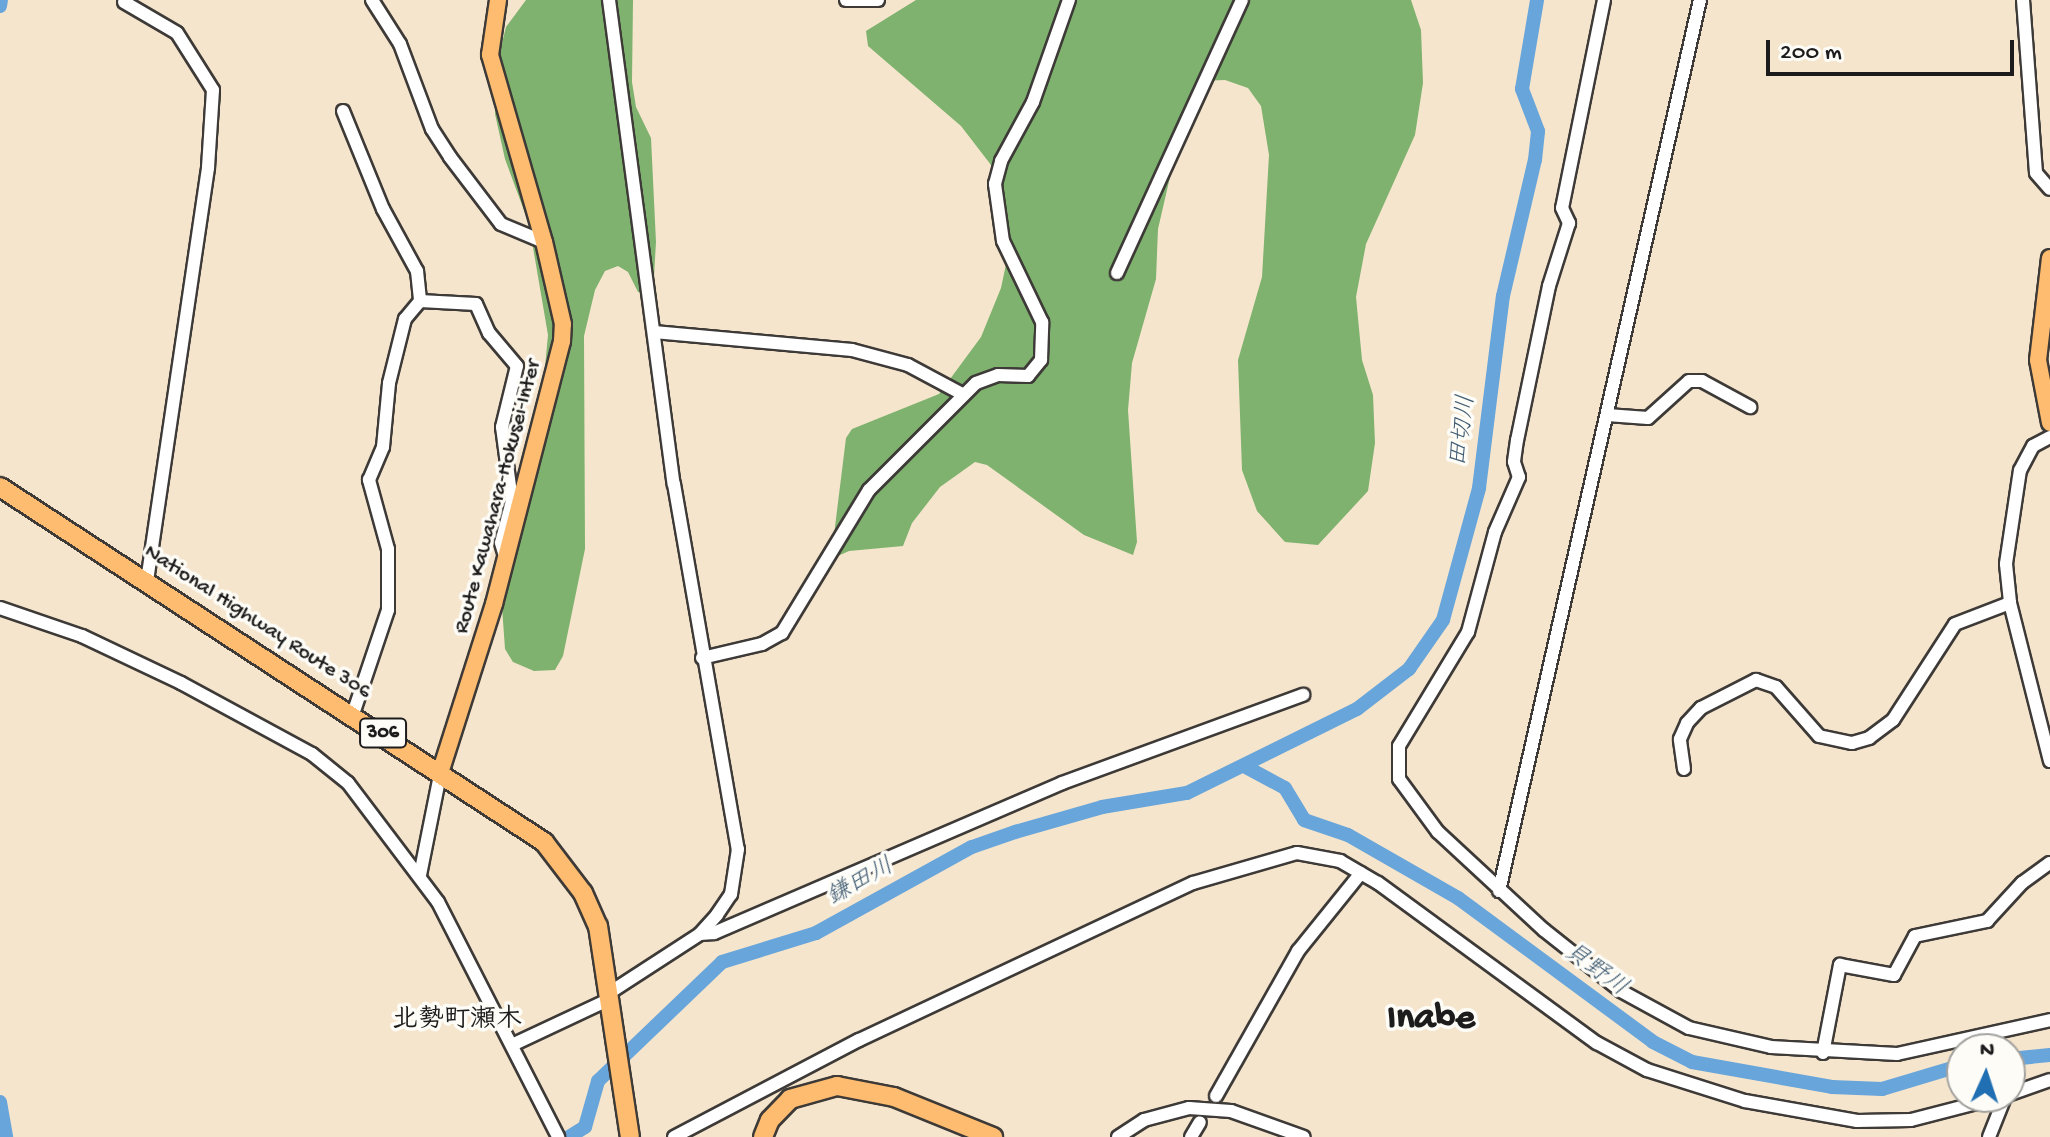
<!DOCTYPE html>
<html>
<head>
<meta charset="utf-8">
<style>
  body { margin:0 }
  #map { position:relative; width:2050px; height:1137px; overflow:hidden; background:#f6e5cd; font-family:"Gochi Hand","Klee One",sans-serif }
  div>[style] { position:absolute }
  .forest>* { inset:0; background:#7eb26e }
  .river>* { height:14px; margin:-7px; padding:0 7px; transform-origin:7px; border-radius:7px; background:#68a5da }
  .roads { filter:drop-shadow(2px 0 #3d3a37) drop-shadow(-2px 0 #3d3a37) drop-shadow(0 2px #3d3a37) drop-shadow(0 -2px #3d3a37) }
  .minor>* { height:12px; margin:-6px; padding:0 6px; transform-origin:6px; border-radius:6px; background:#fff }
  .major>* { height:16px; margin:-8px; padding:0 8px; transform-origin:8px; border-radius:8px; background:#fdbc70 }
  .highway>* { height:18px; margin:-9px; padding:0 9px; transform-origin:9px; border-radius:9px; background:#fdbc70 }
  span { translate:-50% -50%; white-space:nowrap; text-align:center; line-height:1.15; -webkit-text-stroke:7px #fdfcf7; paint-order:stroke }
  .shield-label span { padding:2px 6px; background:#fdfcf7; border:2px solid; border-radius:6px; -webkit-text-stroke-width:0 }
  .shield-label { font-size:20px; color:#1c1c1c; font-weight:700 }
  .street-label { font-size:22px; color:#1c1c1c }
  .water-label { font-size:24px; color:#3e5a71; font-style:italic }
  .quarter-label { font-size:26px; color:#1c1c1c; font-weight:700 }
  .town-label { font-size:38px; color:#1c1c1c; font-weight:700 }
  .north { position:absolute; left:1946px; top:1033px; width:80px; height:80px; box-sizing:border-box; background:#fdfcf7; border:2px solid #a3a29f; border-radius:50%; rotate:3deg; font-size:22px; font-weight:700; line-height:32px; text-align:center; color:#1c1c1c }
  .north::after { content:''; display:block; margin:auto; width:28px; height:36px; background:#1f6fb2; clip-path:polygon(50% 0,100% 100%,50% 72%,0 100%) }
  .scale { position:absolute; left:1766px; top:40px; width:248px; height:36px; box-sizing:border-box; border:4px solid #1c1c1c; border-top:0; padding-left:10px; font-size:24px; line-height:28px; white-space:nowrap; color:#1c1c1c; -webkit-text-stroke:6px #fdfcf7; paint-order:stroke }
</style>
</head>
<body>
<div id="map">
  <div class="forest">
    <i style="clip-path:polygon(526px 0,633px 0,632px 82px,636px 107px,651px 138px,656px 242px,653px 294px,638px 292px,628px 272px,618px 266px,605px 271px,595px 290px,584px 336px,585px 549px,563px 656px,555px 670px,534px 671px,513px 662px,505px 649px,502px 607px,541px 410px,548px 335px,529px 224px,505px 159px,495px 114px,497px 63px,506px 27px)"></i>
    <i style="clip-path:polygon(916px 0,1411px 0,1421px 30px,1423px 83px,1415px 135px,1366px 244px,1356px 297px,1362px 360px,1373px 395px,1375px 443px,1368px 491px,1318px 545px,1285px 542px,1257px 511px,1242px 470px,1238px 360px,1262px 277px,1269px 155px,1261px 106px,1248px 88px,1225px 80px,1200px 81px,1182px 125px,1158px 229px,1156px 279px,1132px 363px,1128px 410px,1137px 542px,1133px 555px,1084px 535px,987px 465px,975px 462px,940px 487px,912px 523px,903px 546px,849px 551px,831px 559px,846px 438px,852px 429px,939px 394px,981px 337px,1001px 288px,1009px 250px,1007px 210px,991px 165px,961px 126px,868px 46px,866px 31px)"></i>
  </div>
  <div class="river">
    <i style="left:0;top:6px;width:6px;rotate:-81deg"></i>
    <i style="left:1246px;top:767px;width:44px;rotate:28.3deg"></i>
    <i style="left:1285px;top:788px;width:37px;rotate:59deg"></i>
    <i style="left:1304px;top:820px;width:46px;rotate:18.8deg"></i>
    <i style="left:1348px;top:835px;width:127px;rotate:29.8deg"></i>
    <i style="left:1458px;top:898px;width:242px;rotate:36.4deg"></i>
    <i style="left:1653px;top:1042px;width:44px;rotate:27.1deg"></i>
    <i style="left:1692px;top:1062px;width:142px;rotate:10.1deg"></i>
    <i style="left:1832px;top:1087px;width:50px;rotate:2.3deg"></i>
    <i style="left:1882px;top:1089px;width:84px;rotate:-16.7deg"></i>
    <i style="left:2010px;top:1059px;width:40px;rotate:-5.7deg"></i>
    <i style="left:0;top:1102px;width:36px;rotate:80deg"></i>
    <i style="left:569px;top:1137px;width:19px;rotate:-32deg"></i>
    <i style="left:585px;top:1127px;width:48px;rotate:-74.2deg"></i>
    <i style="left:598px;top:1081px;width:172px;rotate:-43.8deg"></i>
    <i style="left:722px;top:962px;width:98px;rotate:-17.1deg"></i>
    <i style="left:816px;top:933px;width:178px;rotate:-28.9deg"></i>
    <i style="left:972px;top:847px;width:46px;rotate:-19.2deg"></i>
    <i style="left:1015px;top:832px;width:91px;rotate:-16deg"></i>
    <i style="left:1102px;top:807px;width:86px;rotate:-9.4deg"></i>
    <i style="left:1187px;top:793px;width:190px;rotate:-26.3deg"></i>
    <i style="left:1357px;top:709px;width:66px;rotate:-37.6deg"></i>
    <i style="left:1409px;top:669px;width:60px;rotate:-55.2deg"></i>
    <i style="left:1443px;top:620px;width:137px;rotate:-74.7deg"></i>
    <i style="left:1479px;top:488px;width:193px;rotate:-82.9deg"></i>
    <i style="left:1503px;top:296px;width:140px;rotate:-76.8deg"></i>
    <i style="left:1535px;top:160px;width:29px;rotate:-84deg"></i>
    <i style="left:1538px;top:131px;width:45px;rotate:-110.9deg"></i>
    <i style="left:1522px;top:89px;width:90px;rotate:-80.4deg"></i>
  </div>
  <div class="roads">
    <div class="minor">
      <i style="left:372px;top:0;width:52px;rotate:57.5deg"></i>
      <i style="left:400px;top:44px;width:91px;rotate:69.4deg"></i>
      <i style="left:432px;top:129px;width:33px;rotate:57deg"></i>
      <i style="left:450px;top:157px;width:84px;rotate:52.7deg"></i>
      <i style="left:501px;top:224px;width:47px;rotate:22.7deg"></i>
      <i style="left:609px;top:0;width:488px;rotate:82.4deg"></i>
      <i style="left:674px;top:484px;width:371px;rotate:80.1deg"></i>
      <i style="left:738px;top:849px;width:46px;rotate:98.8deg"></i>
      <i style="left:731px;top:894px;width:25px;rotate:124deg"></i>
      <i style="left:717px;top:915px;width:25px;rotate:132deg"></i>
      <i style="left:700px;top:934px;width:108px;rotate:147deg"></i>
      <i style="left:846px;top:0;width:32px"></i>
      <i style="left:1604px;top:0;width:212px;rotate:101.4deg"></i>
      <i style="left:1562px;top:208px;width:17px;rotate:65deg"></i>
      <i style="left:1569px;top:223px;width:66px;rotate:107.6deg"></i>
      <i style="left:1549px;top:286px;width:157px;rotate:101.7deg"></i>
      <i style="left:1517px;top:440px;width:22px;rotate:98deg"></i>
      <i style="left:1514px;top:462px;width:16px;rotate:72deg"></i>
      <i style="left:1519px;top:477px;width:60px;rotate:113.6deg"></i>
      <i style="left:1495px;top:532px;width:104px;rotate:105.1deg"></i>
      <i style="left:1468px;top:632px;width:133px;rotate:121.2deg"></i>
      <i style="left:1399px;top:746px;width:33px;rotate:90deg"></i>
      <i style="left:1399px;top:779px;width:66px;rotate:53.7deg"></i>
      <i style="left:1438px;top:832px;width:144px;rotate:42.8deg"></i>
      <i style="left:1544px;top:930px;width:98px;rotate:38.4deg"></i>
      <i style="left:1621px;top:991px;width:77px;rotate:28.6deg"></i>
      <i style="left:1689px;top:1028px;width:84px;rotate:13deg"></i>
      <i style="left:1771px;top:1047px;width:126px;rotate:3.2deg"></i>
      <i style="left:1897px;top:1054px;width:157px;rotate:-12.5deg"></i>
      <i style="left:2023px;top:0;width:173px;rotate:85.7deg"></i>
      <i style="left:2036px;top:173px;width:21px;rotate:49deg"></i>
      <i style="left:124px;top:2px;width:61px;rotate:30.3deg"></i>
      <i style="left:177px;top:33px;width:67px;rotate:57.7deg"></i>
      <i style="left:213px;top:90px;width:78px;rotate:93.7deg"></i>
      <i style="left:208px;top:168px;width:416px;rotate:98.4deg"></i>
      <i style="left:343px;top:111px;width:106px;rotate:67.8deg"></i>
      <i style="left:383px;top:209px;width:71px;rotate:61.3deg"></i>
      <i style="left:417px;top:271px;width:30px;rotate:84deg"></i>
      <i style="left:1117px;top:273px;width:300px;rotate:-65.4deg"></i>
      <i style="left:654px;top:332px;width:199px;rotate:5.2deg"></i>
      <i style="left:852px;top:350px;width:58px;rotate:15deg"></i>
      <i style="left:908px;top:365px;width:61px;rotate:28.2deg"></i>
      <i style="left:1607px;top:415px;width:41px;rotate:4.2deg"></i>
      <i style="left:1648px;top:418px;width:55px;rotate:-42.1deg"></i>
      <i style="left:1689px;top:381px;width:13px"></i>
      <i style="left:1702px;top:381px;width:55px;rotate:28.4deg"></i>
      <i style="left:2050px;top:437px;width:19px;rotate:152deg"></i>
      <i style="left:2033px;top:446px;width:27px;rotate:118deg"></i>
      <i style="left:2020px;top:470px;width:95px;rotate:98.5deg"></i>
      <i style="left:2006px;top:564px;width:39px;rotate:84deg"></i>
      <i style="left:2010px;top:603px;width:163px;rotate:75.8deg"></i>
      <i style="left:0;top:608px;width:87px;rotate:18.9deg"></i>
      <i style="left:82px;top:636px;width:110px;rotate:25.4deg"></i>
      <i style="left:181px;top:683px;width:149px;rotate:28.5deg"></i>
      <i style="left:312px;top:754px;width:46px;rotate:38.9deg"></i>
      <i style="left:348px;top:783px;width:149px;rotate:52.9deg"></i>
      <i style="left:438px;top:902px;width:264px;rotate:62.9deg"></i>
      <i style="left:702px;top:658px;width:62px;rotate:-13.1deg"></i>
      <i style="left:762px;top:644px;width:23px;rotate:-29deg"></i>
      <i style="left:782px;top:633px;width:167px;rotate:-58.7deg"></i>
      <i style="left:869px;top:490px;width:151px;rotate:-45deg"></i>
      <i style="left:976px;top:383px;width:23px;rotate:-20deg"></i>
      <i style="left:998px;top:375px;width:30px;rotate:2deg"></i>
      <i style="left:1028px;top:376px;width:21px;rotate:-51deg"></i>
      <i style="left:1041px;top:360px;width:38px;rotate:-88deg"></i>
      <i style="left:1042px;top:322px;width:90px;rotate:-115.7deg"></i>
      <i style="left:1003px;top:241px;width:58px;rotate:-98deg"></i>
      <i style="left:995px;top:184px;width:24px;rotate:-75deg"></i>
      <i style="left:1001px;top:161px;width:67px;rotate:-61.5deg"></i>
      <i style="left:1033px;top:102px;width:108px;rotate:-70.6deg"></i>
      <i style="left:353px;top:714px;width:110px;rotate:-71.4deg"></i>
      <i style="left:388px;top:610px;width:61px;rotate:-90deg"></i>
      <i style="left:388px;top:549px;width:72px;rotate:-105.4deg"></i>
      <i style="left:369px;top:480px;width:36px;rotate:-67deg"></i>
      <i style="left:383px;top:447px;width:64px;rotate:-84.6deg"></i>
      <i style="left:389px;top:383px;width:66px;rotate:-76deg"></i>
      <i style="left:405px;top:319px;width:23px;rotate:-50deg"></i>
      <i style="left:420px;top:301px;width:56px;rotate:3.1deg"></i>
      <i style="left:476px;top:304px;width:32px;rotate:66deg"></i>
      <i style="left:489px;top:333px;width:43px;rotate:49.7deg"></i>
      <i style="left:517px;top:366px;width:63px;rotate:103.8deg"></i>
      <i style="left:502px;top:427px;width:75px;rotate:82.3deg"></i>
      <i style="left:512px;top:501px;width:43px;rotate:104.7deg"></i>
      <i style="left:501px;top:543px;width:14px;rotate:73deg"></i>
      <i style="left:1684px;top:769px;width:30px;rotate:-98deg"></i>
      <i style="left:1680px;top:739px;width:17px;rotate:-66deg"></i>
      <i style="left:1687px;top:723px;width:21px;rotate:-47deg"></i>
      <i style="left:1701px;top:708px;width:62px;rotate:-27deg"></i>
      <i style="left:1756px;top:680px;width:21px;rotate:19deg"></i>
      <i style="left:1776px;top:687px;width:65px;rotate:48.7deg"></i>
      <i style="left:1819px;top:736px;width:34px;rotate:12deg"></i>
      <i style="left:1852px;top:743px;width:18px;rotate:-16deg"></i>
      <i style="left:1869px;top:738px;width:30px;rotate:-37deg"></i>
      <i style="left:1893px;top:720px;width:114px;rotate:-57.1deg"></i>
      <i style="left:1955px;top:624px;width:59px;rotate:-20.9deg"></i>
      <i style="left:420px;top:875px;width:107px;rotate:-78.7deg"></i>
      <i style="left:1499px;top:891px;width:913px;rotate:-77.29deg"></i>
      <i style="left:700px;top:934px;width:14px;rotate:-4deg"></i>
      <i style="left:714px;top:933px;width:379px;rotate:-23.3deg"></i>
      <i style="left:1062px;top:783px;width:257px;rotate:-20.1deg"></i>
      <i style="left:512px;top:1045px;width:108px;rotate:-25.1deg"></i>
      <i style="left:1823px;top:1053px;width:90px;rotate:-79.1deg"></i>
      <i style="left:1840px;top:965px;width:55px;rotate:10.5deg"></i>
      <i style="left:1894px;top:975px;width:44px;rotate:-61.7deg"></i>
      <i style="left:1915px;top:936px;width:74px;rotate:-11.8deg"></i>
      <i style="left:1987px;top:921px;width:52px;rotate:-47.4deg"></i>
      <i style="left:2022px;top:883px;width:34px;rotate:-36deg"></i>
      <i style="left:2010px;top:1094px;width:42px;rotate:-19.3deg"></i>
      <i style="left:1216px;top:1096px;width:167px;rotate:-60.5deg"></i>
      <i style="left:1298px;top:951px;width:100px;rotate:-51.1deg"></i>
      <i style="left:674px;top:1137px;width:209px;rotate:-27.7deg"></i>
      <i style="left:859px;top:1040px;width:369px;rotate:-25.2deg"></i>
      <i style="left:1193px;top:883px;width:108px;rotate:-16.1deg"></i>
      <i style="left:1297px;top:853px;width:44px;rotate:10.5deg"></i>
      <i style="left:1340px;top:861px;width:44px;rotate:30.1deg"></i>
      <i style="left:1378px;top:883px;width:271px;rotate:36.2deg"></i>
      <i style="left:1597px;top:1043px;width:57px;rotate:28.4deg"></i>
      <i style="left:1647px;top:1070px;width:103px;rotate:17.6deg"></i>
      <i style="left:1745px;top:1101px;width:114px;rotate:10.1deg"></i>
      <i style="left:1857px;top:1121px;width:54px;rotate:-1.1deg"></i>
      <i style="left:1911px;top:1120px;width:92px;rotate:-14.5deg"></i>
      <i style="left:1118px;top:1137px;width:31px;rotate:-33deg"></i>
      <i style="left:1144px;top:1120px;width:47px;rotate:-14.9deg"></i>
      <i style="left:1189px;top:1108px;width:42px;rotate:4.1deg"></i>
      <i style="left:1231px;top:1111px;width:77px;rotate:19.6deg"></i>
      <i style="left:1191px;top:1137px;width:17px;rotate:-59deg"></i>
      <i style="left:1989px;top:1137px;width:43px;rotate:-68.2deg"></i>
    </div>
    <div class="major">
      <i style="left:2050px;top:258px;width:103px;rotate:96.7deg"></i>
      <i style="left:2038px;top:360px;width:64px;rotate:79.2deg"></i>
      <i style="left:441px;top:770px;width:174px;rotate:-72.3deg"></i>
      <i style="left:494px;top:604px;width:272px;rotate:-75.5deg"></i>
      <i style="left:562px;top:341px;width:17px;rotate:-87deg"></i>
      <i style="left:563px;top:324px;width:84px;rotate:-103deg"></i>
      <i style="left:544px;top:242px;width:195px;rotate:-106.1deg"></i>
      <i style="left:490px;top:55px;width:56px;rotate:-81.7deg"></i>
    </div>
    <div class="highway">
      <i style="left:0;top:487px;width:650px;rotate:33.13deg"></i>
      <i style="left:544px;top:842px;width:64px;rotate:52.6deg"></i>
      <i style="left:583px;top:893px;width:36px;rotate:66deg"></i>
      <i style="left:598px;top:926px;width:213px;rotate:81.4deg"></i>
      <i style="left:763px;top:1137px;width:18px;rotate:-68deg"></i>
      <i style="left:770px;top:1120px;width:29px;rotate:-46deg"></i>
      <i style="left:790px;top:1099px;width:49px;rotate:-15.5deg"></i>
      <i style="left:837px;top:1086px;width:58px;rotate:10.9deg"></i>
      <i style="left:894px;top:1097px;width:107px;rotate:22deg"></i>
    </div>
  </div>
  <div class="shield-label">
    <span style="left:383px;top:733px">306</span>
  </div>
  <div class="street-label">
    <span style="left:499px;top:497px;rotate:-75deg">Route Kawahara-Hokusei-Inter</span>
    <span style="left:257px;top:623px;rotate:33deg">National Highway Route 306</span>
  </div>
  <div class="water-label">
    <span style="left:1464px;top:431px;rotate:-83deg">田切川</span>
    <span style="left:861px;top:883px;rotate:-29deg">鎌田川</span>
    <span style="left:1595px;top:971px;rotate:36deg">貝野川</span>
  </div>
  <div class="quarter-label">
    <span style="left:457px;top:1022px">北勢町瀬木</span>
  </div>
  <div class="town-label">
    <span style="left:1431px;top:1020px">Inabe</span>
  </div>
  <div class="north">N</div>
  <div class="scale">200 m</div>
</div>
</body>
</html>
